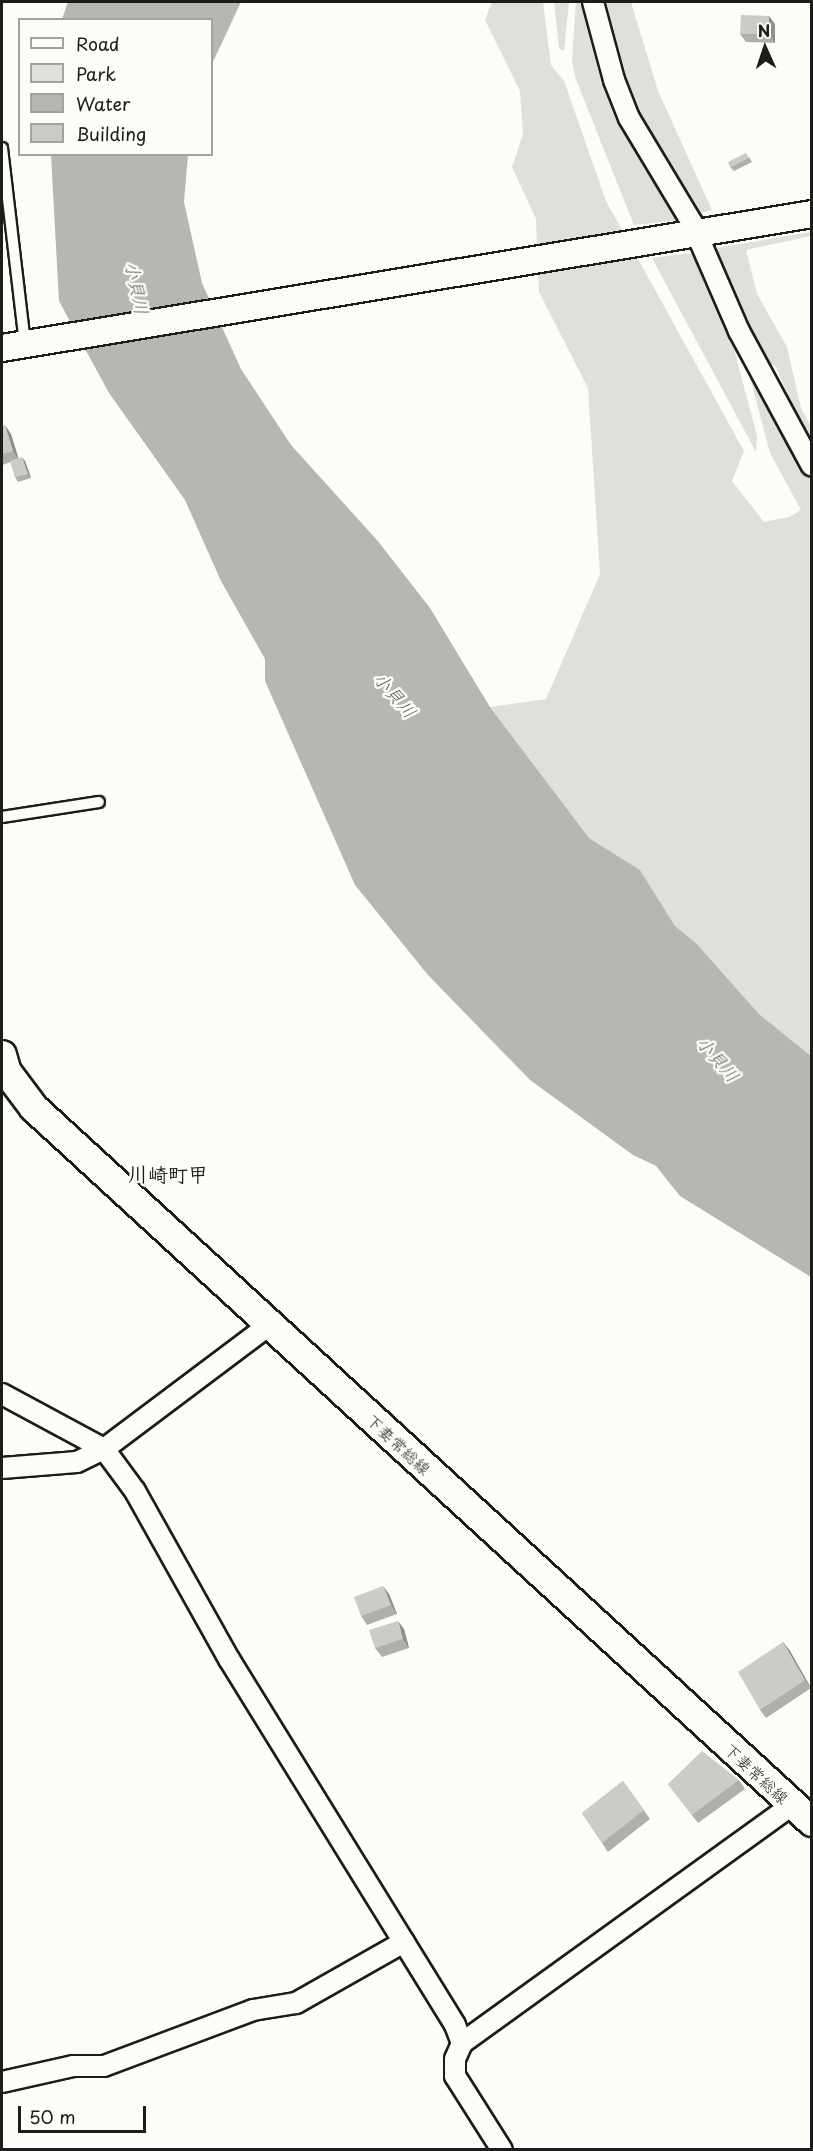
<!DOCTYPE html>
<html>
<head>
<meta charset="utf-8">
<style>
  body { margin:0 }
  #map { position:relative; width:813px; height:2151px; overflow:hidden; background:#fdfcf7; font-family:"Playpen Sans","Klee One",sans-serif }
  div>[style] { position:absolute }
  .green>* { inset:0; background:#e0dfdb }
  .water>* { inset:0; background:#b7b6b2 }
  .roads { filter:drop-shadow(2px 0 #1c1c1c) drop-shadow(-2px 0 #1c1c1c) drop-shadow(0 2px #1c1c1c) drop-shadow(0 -2px #1c1c1c) }
  .service>* { height:10px; margin:-5px; padding:0 5px; transform-origin:5px; border-radius:5px; background:#fdfcf7 }
  .minor>* { height:20px; margin:-10px; padding:0 10px; transform-origin:10px; border-radius:10px; background:#fdfcf7 }
  .tertiary>* { height:26px; margin:-13px; padding:0 13px; transform-origin:13px; border-radius:13px; background:#fdfcf7 }
  .secondary>* { height:28px; margin:-14px; padding:0 14px; transform-origin:14px; border-radius:14px; background:#fdfcf7 }
  .wall>* { inset:0; background:#afafac }
  .shaded-wall>* { inset:0; background:#8f8e8c }
  .building>* { inset:0; background:#cccbc8 }
  span { translate:-50% -50%; white-space:nowrap; text-align:center; line-height:1.15; -webkit-text-stroke:5px #fdfcf7; paint-order:stroke }
  .street-label { font-size:16px; color:#1c1c1c }
  .water-label { font-size:18px; color:#5a5a58; font-style:italic }
  .quarter-label { font-size:20px; color:#1c1c1c; font-weight:700 }
  .frame { position:absolute; inset:0; border:3px solid #1c1c1c; pointer-events:none }
  .legend { position:absolute; left:18px; top:18px; width:195px; height:138px; box-sizing:border-box; background:#fdfcf7; border:2px solid #a3a29f; margin:0; padding:8px 10px; list-style:none; font-size:18px; color:#1c1c1c }
  .legend li { display:flex; align-items:center; gap:12px; height:30px }
  .legend b { width:30px; border:2px solid #a3a29f }
  .north { position:absolute; left:735px; top:18px; width:60px; height:60px; -webkit-text-stroke:4px #fdfcf7; paint-order:stroke; rotate:357deg; font-size:16px; font-weight:700; line-height:24px; text-align:center; color:#1c1c1c }
  .north::after { content:''; display:block; margin:auto; width:21px; height:27px; background:#1c1c1c; clip-path:polygon(50% 0,100% 100%,50% 72%,0 100%) }
  .scale { position:absolute; left:18px; top:2106px; width:128px; height:27px; box-sizing:border-box; border:3px solid #1c1c1c; border-top:0; padding-left:8px; font-size:18px; line-height:21px; white-space:nowrap; color:#1c1c1c; -webkit-text-stroke:4px #fdfcf7; paint-order:stroke }
</style>
</head>
<body>
<div id="map">
  <div class="green">
    <i style="clip-path:polygon(492px 2px,543px 2px,551px 65px,564px 81px,606px 201px,744px 451px,732px 481px,764px 522px,789px 517px,801px 510px,770px 453px,744px 354px,811px 475px,811px 1056px,759px 1014px,696px 943px,675px 926px,640px 870px,589px 838px,490px 707px,546px 699px,600px 574px,588px 388px,539px 292px,536px 219px,512px 167px,523px 134px,520px 91px,485px 20px)"></i>
    <i style="clip-path:polygon(554px 2px,569px 2px,564px 51px,559px 48px)"></i>
    <i style="clip-path:polygon(576px 2px,588px 2px,680px 220px,634px 225px,575px 77px,572px 60px)"></i>
    <i style="clip-path:polygon(601px 2px,631px 2px,658px 91px,712px 210px,697px 214px,671px 173px,627px 89px)"></i>
    <i style="clip-path:polygon(811px 232px,811px 236px,746px 250px,757px 294px,787px 347px,801px 408px,811px 427px,811px 451px,791px 413px,789px 398px,776px 367px,758px 355px,711px 249px)"></i>
    <i style="clip-path:polygon(693px 253px,734px 349px,757px 436px,756px 452px,652px 258px)"></i>
  </div>
  <div class="water">
    <i style="clip-path:polygon(68px 2px,241px 2px,212px 64px,212px 20px,62px 19px)"></i>
    <i style="clip-path:polygon(51px 155px,188px 155px,184px 202px,202px 283px,241px 369px,291px 445px,377px 540px,430px 608px,490px 707px,589px 838px,640px 870px,675px 926px,696px 943px,759px 1014px,811px 1056px,811px 1277px,680px 1196px,656px 1166px,633px 1155px,530px 1080px,428px 975px,355px 885px,265px 681px,265px 659px,221px 581px,185px 500px,109px 393px,59px 301px)"></i>
  </div>
  <div class="roads">
    <div class="service">
      <i style="left:2px;top:148px;width:197px;rotate:83.3deg"></i>
      <i style="left:2px;top:817px;width:98px;rotate:-8.8deg"></i>
    </div>
    <div class="minor">
      <i style="left:593px;top:2px;width:81px;rotate:74.9deg"></i>
      <i style="left:614px;top:80px;width:41px;rotate:68.5deg"></i>
      <i style="left:629px;top:118px;width:122px;rotate:59deg"></i>
      <i style="left:692px;top:223px;width:118px;rotate:66.5deg"></i>
      <i style="left:739px;top:331px;width:153px;rotate:61.6deg"></i>
      <i style="left:2px;top:1394px;width:116px;rotate:28.3deg"></i>
      <i style="left:104px;top:1449px;width:52px;rotate:53.6deg"></i>
      <i style="left:135px;top:1491px;width:193px;rotate:60.8deg"></i>
      <i style="left:229px;top:1659px;width:430px;rotate:58.3deg"></i>
      <i style="left:455px;top:2025px;width:19px;rotate:69deg"></i>
      <i style="left:2px;top:1468px;width:75px;rotate:-4.6deg"></i>
      <i style="left:77px;top:1462px;width:30px;rotate:-26deg"></i>
      <i style="left:104px;top:1449px;width:206px;rotate:-36.9deg"></i>
      <i style="left:2px;top:2082px;width:73px;rotate:-12.7deg"></i>
      <i style="left:73px;top:2066px;width:31px"></i>
      <i style="left:104px;top:2066px;width:159px;rotate:-20.6deg"></i>
      <i style="left:253px;top:2010px;width:44px;rotate:-9.2deg"></i>
      <i style="left:296px;top:2003px;width:124px;rotate:-29.5deg"></i>
      <i style="left:502px;top:2150px;width:88px;rotate:-122.4deg"></i>
      <i style="left:455px;top:2076px;width:17px;rotate:-90deg"></i>
      <i style="left:455px;top:2059px;width:17px;rotate:-66deg"></i>
      <i style="left:462px;top:2043px;width:405px;rotate:-35.8deg"></i>
    </div>
    <div class="tertiary">
      <i style="left:2px;top:348px;width:821px;rotate:-9.39deg"></i>
    </div>
    <div class="secondary">
      <i style="left:2px;top:1055px;width:18px;rotate:74deg"></i>
      <i style="left:7px;top:1072px;width:45px;rotate:53.1deg"></i>
      <i style="left:34px;top:1108px;width:1056px;rotate:42.54deg"></i>
    </div>
  </div>
  <div class="wall">
    <i style="clip-path:polygon(775px 24px,775px 43px,746px 42px,740px 34px)"></i>
    <i style="clip-path:polygon(749px 157px,752px 162px,734px 171px,730px 167px)"></i>
    <i style="clip-path:polygon(2px 426px,11px 434px,18px 458px,25px 461px,31px 478px,18px 482px,15px 477px,11px 462px,2px 465px)"></i>
    <i style="clip-path:polygon(389px 1594px,397px 1614px,367px 1625px,361px 1616px)"></i>
    <i style="clip-path:polygon(404px 1629px,409px 1648px,382px 1657px,375px 1648px)"></i>
    <i style="clip-path:polygon(783px 1642px,790px 1651px,811px 1688px,766px 1718px,760px 1710px)"></i>
    <i style="clip-path:polygon(739px 1780px,745px 1789px,698px 1823px,668px 1784px)"></i>
    <i style="clip-path:polygon(623px 1781px,650px 1819px,608px 1852px,582px 1813px)"></i>
  </div>
  <div class="shaded-wall">
    <i style="clip-path:polygon(769px 16px,775px 24px,775px 43px,769px 34px)"></i>
    <i style="clip-path:polygon(5px 425px,11px 434px,19px 460px,13px 451px)"></i>
    <i style="clip-path:polygon(22px 457px,25px 461px,31px 478px,28px 474px)"></i>
    <i style="clip-path:polygon(383px 1586px,389px 1594px,397px 1614px,391px 1605px)"></i>
    <i style="clip-path:polygon(398px 1621px,404px 1629px,409px 1648px,403px 1639px)"></i>
    <i style="clip-path:polygon(783px 1642px,790px 1651px,811px 1688px,805px 1680px)"></i>
  </div>
  <div class="building">
    <i style="clip-path:polygon(741px 15px,769px 16px,769px 34px,740px 34px)"></i>
    <i style="clip-path:polygon(746px 153px,749px 158px,730px 167px,728px 162px)"></i>
    <i style="clip-path:polygon(5px 425px,13px 451px,2px 454px,2px 426px)"></i>
    <i style="clip-path:polygon(22px 457px,28px 474px,15px 477px,10px 461px)"></i>
    <i style="clip-path:polygon(383px 1586px,391px 1605px,361px 1616px,354px 1597px)"></i>
    <i style="clip-path:polygon(398px 1621px,403px 1639px,375px 1648px,369px 1630px)"></i>
    <i style="clip-path:polygon(783px 1642px,805px 1680px,760px 1710px,738px 1672px)"></i>
    <i style="clip-path:polygon(702px 1751px,739px 1780px,692px 1815px,668px 1784px)"></i>
    <i style="clip-path:polygon(623px 1781px,644px 1810px,602px 1843px,582px 1813px)"></i>
  </div>
  <div class="street-label">
    <span style="left:399px;top:1444px;rotate:43deg">下妻常総線</span>
    <span style="left:757px;top:1773px;rotate:43deg">下妻常総線</span>
  </div>
  <div class="water-label">
    <span style="left:137px;top:288px;rotate:78deg">小貝川</span>
    <span style="left:395px;top:695px;rotate:49deg">小貝川</span>
    <span style="left:718px;top:1059px;rotate:49deg">小貝川</span>
  </div>
  <div class="quarter-label">
    <span style="left:168px;top:1174px">川崎町甲</span>
  </div>
  <div class="frame"></div>
  <ul class="legend">
  <li><b style="height:8px;background:#fdfcf7"></b>Road</li>
  <li><b style="height:16px;background:#e0dfdb"></b>Park</li>
  <li><b style="height:16px;background:#b7b6b2"></b>Water</li>
  <li><b style="height:16px;background:#cccbc8"></b>Building</li>
  </ul>
  <div class="north">N</div>
  <div class="scale">50 m</div>
</div>
</body>
</html>
